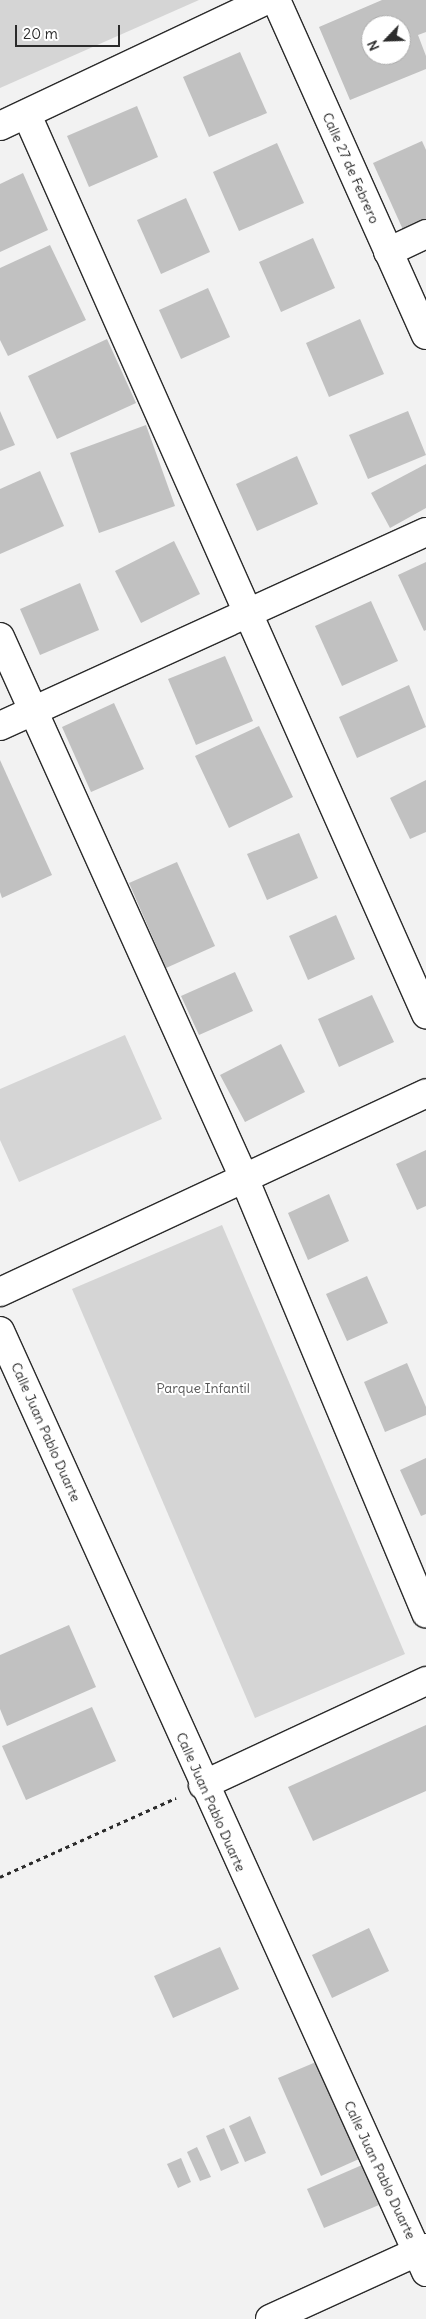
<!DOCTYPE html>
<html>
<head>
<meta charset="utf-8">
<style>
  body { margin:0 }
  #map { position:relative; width:426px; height:2319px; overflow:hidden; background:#f2f2f2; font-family:Delius,sans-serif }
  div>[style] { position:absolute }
  .green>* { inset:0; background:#d5d5d5 }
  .building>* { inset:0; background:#c1c1c1 }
  .path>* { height:3px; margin-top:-1.5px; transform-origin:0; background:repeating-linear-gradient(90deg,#2b2b2b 0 4px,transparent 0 8px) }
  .roads { filter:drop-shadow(1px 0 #2b2b2b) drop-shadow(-1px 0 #2b2b2b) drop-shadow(0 1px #2b2b2b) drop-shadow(0 -1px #2b2b2b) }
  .minor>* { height:28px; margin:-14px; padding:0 14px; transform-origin:14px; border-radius:14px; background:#fff }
  .tertiary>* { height:28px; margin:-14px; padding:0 14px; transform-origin:14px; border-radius:14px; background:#fff }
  span { translate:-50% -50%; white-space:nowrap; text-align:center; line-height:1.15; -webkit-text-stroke:4px #fff; paint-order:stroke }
  .street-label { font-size:14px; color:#2b2b2b }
  .park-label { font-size:14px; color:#565656 }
  .north { position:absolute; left:361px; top:15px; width:50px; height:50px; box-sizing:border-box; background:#fff; border:1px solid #aaa; border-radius:50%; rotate:246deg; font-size:14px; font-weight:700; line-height:20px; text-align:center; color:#2b2b2b }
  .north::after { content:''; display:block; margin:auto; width:18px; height:22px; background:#2b2b2b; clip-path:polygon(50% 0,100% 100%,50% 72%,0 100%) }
  .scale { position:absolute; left:15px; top:25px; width:105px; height:22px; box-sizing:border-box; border:2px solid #2b2b2b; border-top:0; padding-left:6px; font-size:15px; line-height:18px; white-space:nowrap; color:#2b2b2b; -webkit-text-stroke:4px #fff; paint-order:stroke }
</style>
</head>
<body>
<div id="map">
  <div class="green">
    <i style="clip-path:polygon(0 0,199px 0,0 88px)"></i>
    <i style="clip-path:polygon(125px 1035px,162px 1119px,19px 1182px,0 1140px,0 1089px)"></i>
    <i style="clip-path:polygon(222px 1225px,405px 1654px,255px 1718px,72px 1289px)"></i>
  </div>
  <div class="building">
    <i style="clip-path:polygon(evenodd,382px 0,426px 0,426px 32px,418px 35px,426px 56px,426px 69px,350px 100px,319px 27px,382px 0,371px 25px,401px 25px,401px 55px,371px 55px,371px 25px)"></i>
    <i style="clip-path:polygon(240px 52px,267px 113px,209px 137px,183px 77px)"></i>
    <i style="clip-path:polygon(137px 106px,158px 157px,89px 187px,67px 136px)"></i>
    <i style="clip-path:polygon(422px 141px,426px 150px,426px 222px,404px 232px,373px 163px)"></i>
    <i style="clip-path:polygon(277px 143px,304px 203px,239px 231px,213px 172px)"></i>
    <i style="clip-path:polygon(23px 173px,48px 230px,0 252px,0 184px)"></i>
    <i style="clip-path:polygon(186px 198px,210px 252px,161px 274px,137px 220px)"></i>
    <i style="clip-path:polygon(313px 238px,335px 288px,281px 312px,259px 262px)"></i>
    <i style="clip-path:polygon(50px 245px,86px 320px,8px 356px,0 340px,0 268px)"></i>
    <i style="clip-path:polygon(208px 288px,230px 337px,181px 359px,159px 310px)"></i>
    <i style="clip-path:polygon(360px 319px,384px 374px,329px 397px,306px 343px)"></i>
    <i style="clip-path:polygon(107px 339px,136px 403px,57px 439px,28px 376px)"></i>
    <i style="clip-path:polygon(0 411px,15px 445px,0 451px)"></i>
    <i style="clip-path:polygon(408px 411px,426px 455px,368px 479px,349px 435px)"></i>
    <i style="clip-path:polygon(146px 425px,175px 506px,99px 533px,70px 453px)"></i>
    <i style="clip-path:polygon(297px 456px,318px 504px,257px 531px,236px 484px)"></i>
    <i style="clip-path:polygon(426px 464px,426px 508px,390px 528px,371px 493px)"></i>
    <i style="clip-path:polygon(40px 471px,64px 526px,0 554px,0 489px)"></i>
    <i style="clip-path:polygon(174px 541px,200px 594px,141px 623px,115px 571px)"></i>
    <i style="clip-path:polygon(426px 562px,426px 630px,424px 631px,398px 575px)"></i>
    <i style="clip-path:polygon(80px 583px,99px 630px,40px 655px,20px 609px)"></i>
    <i style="clip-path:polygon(371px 601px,398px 661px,342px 686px,315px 626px)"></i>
    <i style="clip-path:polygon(225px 656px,253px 721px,196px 745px,168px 679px)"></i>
    <i style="clip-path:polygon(409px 685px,426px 727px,357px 758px,339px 717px)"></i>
    <i style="clip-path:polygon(114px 703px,144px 769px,91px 792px,62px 727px)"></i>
    <i style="clip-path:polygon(259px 726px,293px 797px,229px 828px,195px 756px)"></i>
    <i style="clip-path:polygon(0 760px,52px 875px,2px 898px,0 892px)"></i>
    <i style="clip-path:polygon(426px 780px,426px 832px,410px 839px,390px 798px)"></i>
    <i style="clip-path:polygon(299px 833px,318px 878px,267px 900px,247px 854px)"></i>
    <i style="clip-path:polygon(177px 862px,215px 946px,166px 968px,129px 883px)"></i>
    <i style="clip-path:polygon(336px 915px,355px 959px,308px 980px,289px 936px)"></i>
    <i style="clip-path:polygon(235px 972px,253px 1011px,199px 1035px,181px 996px)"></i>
    <i style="clip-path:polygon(372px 995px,394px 1042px,339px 1067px,318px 1019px)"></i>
    <i style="clip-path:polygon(281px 1044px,305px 1092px,245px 1122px,220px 1075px)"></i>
    <i style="clip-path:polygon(426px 1150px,426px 1206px,417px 1210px,396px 1164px)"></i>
    <i style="clip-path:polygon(329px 1194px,349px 1241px,308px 1260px,288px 1213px)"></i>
    <i style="clip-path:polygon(367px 1276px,388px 1323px,347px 1341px,326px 1294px)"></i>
    <i style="clip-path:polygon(407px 1363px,426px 1407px,426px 1415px,385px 1432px,364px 1382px)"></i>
    <i style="clip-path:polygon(426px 1458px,426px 1514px,421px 1516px,400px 1470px)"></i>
    <i style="clip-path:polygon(69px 1625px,96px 1687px,7px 1726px,0 1709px,0 1655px)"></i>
    <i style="clip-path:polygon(92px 1707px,116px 1761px,26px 1800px,2px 1746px)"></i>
    <i style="clip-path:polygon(426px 1725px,426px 1791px,313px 1841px,288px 1787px)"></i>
    <i style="clip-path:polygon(369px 1928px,389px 1971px,332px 1998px,312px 1955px)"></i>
    <i style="clip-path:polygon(220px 1947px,239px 1989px,173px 2018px,154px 1976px)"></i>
    <i style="clip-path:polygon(316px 2062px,359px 2159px,321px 2176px,278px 2078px)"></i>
    <i style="clip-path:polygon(250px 2116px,266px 2153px,245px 2162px,229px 2126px)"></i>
    <i style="clip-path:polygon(224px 2128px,239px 2163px,221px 2171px,206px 2136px)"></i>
    <i style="clip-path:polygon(197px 2147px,211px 2177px,200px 2181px,187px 2152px)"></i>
    <i style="clip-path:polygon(181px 2158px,191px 2182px,178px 2188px,167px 2164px)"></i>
    <i style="clip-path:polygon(362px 2165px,379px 2205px,324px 2228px,307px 2189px)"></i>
  </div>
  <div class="path">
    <i style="left:0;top:1877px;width:193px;rotate:-24.2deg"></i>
  </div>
  <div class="roads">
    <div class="minor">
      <i style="left:276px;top:0;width:367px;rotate:65.9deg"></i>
      <i style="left:27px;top:115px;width:984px;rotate:66.07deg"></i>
      <i style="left:0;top:126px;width:294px;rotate:-25.3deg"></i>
      <i style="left:388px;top:252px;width:42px;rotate:-25.3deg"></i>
      <i style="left:0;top:637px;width:593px;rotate:65.72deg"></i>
      <i style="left:244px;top:1178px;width:472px;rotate:67.3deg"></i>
      <i style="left:0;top:726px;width:468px;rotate:-24.5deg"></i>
      <i style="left:0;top:1292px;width:470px;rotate:-25deg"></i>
      <i style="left:203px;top:1785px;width:246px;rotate:-25deg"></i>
      <i style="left:270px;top:2319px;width:171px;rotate:-24.5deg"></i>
    </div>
    <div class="tertiary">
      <i style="left:0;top:1331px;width:1033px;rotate:65.64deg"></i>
    </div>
  </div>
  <div class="street-label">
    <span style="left:351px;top:168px;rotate:66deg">Calle 27 de Febrero</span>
    <span style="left:46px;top:1432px;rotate:66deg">Calle Juan Pablo Duarte</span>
    <span style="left:211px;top:1802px;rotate:66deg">Calle Juan Pablo Duarte</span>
    <span style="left:380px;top:2170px;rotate:65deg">Calle Juan Pablo Duarte</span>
  </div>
  <div class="park-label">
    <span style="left:203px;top:1388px">Parque Infantil</span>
  </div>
  <div class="north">N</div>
  <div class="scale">20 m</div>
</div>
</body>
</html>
